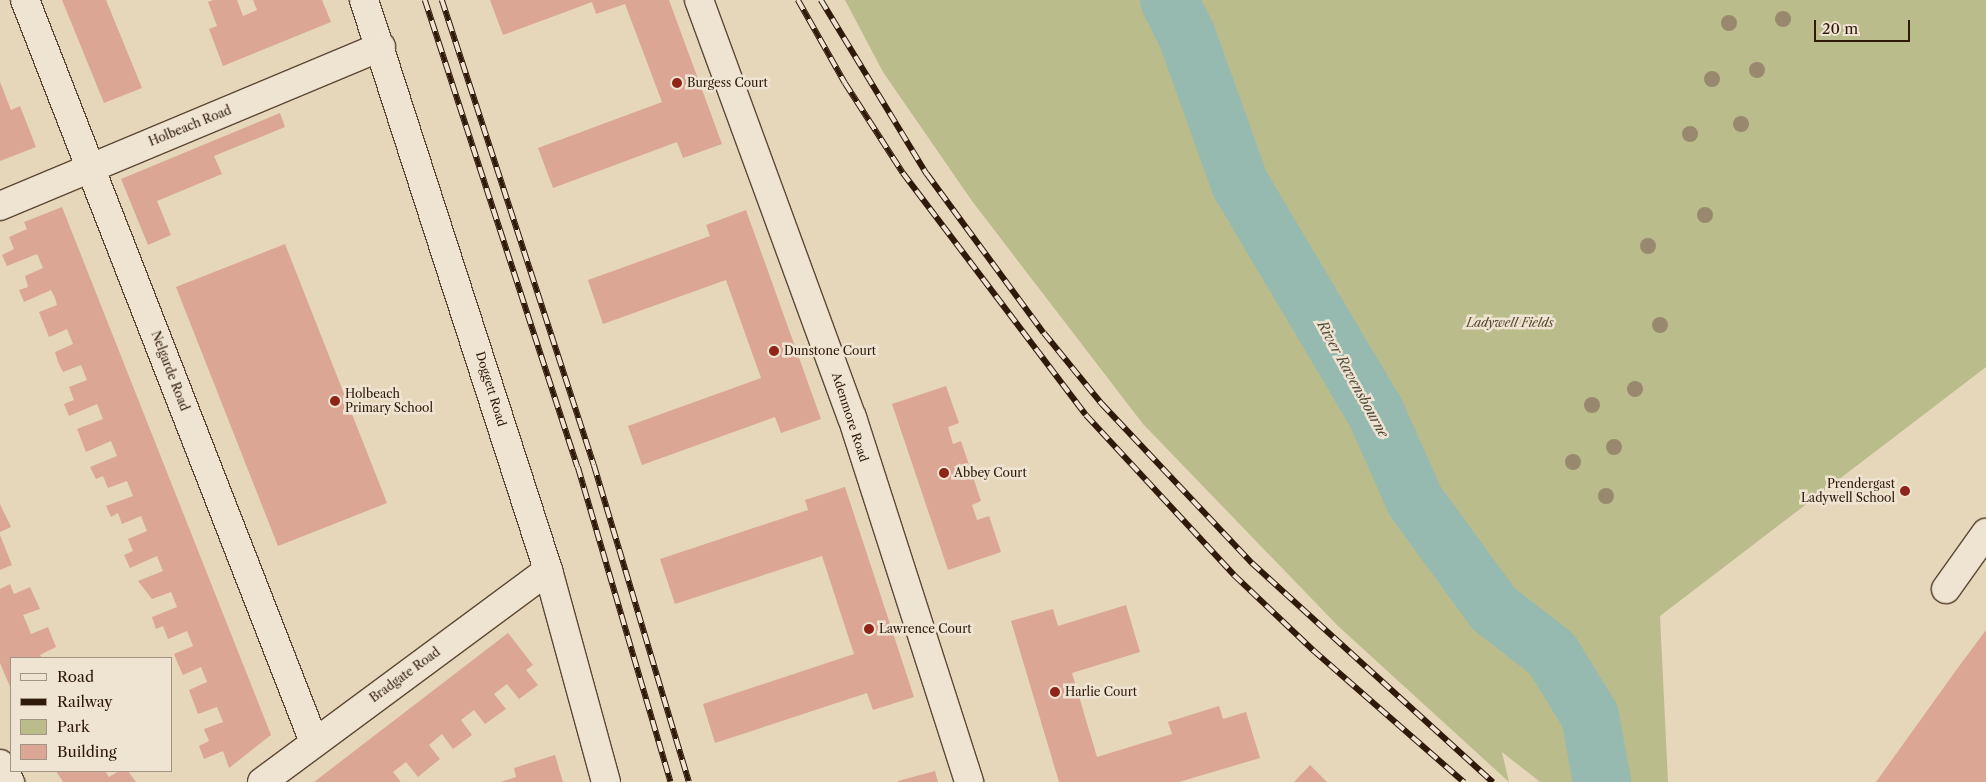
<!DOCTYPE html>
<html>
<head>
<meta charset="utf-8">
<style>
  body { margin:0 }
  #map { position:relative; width:1986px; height:782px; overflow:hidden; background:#e6d6ba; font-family:"Libre Caslon Text",serif }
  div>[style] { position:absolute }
  .green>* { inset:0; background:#bbbc8c }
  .river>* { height:58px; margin:-29px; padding:0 29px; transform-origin:29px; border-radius:29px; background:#96b9b0 }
  .building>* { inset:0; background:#dba794 }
  .roads { filter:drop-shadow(1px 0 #5d4835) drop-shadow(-1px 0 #5d4835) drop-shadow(0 1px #5d4835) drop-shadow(0 -1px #5d4835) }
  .minor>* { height:28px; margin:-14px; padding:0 14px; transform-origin:14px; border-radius:14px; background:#efe4d2 }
  .rail>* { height:5.5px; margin-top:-2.75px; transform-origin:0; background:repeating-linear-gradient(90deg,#efe4d2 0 11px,#2f1909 0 22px); box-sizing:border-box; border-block:1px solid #2f1909 }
  .trees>* { width:16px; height:16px; margin:-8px; border-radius:50%; background:#98896e }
  .dots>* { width:14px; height:14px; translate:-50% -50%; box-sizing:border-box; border:2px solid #efe4d2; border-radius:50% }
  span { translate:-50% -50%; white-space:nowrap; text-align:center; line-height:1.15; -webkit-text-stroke:5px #efe4d2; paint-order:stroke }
  .poi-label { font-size:12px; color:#2f1909 }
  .left { translate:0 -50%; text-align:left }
  .right { translate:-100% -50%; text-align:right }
  .street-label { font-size:12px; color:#2f1909 }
  .park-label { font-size:12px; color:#594a30; font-style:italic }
  .water-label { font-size:14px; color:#4e493b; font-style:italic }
  .legend { position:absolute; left:10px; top:657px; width:162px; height:115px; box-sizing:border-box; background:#efe4d2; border:1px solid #a29382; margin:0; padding:6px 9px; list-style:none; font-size:15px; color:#2f1909 }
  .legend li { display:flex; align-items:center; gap:10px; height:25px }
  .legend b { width:25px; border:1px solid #a29382 }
  .scale { position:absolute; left:1814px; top:20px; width:96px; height:22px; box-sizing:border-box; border:2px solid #2f1909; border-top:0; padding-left:6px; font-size:15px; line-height:18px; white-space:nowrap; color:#2f1909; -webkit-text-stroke:4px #efe4d2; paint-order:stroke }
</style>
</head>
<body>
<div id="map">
  <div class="green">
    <i style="clip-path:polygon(845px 0,1986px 0,1986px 367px,1660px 616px,1668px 782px,1540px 782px,1502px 752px,1509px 782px,1338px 626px,1143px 424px,972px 201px,883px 72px)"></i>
  </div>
  <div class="river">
    <i style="left:1169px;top:0;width:40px;rotate:63.4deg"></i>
    <i style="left:1187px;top:36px;width:157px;rotate:70.3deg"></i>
    <i style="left:1240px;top:184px;width:264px;rotate:59.3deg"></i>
    <i style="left:1375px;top:411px;width:98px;rotate:66deg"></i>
    <i style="left:1415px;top:501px;width:134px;rotate:53.8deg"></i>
    <i style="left:1494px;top:609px;width:73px;rotate:37.8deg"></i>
    <i style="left:1552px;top:654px;width:73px;rotate:58.5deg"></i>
    <i style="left:1590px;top:716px;width:67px;rotate:79.7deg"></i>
  </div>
  <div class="building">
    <i style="clip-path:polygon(62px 0,106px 0,142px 88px,104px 103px)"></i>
    <i style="clip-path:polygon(213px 0,237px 0,243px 16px,257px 10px,253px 0,322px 0,331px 22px,223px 66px,209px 29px,217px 26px,208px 2px)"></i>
    <i style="clip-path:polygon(490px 0,669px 0,722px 144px,683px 158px,677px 142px,553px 188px,538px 148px,662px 102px,625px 4px,596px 14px,592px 2px,503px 35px)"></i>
    <i style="clip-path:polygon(0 82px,11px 110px,20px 106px,36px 147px,0 161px)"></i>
    <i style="clip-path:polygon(280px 113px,285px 127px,214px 156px,222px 174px,157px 201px,171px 235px,148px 245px,121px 179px)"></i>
    <i style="clip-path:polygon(62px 207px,271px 735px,229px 768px,223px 751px,204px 759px,199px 746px,209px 741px,204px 729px,223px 722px,217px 707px,198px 714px,189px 690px,207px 682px,201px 667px,183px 675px,178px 664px,174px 654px,193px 646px,187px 631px,168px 639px,163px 626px,156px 629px,152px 617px,177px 607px,171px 592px,152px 599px,138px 581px,163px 571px,157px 556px,130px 568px,124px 555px,133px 551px,128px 539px,147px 531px,141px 516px,122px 524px,118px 513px,111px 517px,106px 506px,133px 496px,127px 481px,108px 488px,103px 476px,96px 479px,90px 467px,117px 456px,111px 441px,86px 452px,77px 429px,103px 419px,97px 404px,69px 416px,64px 404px,74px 400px,69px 387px,87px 380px,81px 365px,63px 372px,58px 362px,55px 352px,73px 344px,67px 329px,49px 337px,39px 312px,57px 305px,55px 298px,51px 290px,24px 302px,19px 290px,28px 287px,25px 276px,43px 268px,37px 254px,7px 266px,2px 255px,14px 249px,9px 237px,27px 229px,24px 222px)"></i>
    <i style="clip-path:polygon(746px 210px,821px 419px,781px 433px,775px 417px,642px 465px,628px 426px,761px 378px,726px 280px,603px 324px,588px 280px,710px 236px,706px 225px)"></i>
    <i style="clip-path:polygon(285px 244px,387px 503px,278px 546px,176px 287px)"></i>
    <i style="clip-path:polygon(946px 386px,959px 423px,948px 427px,953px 444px,961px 441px,981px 501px,972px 505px,977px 520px,989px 516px,1001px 552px,948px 570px,892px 404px)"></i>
    <i style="clip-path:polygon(845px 487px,914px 697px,873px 710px,867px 693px,715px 743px,703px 704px,854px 654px,822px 556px,675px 604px,660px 559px,808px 510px,805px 500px)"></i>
    <i style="clip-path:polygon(0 504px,11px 527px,0 532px)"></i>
    <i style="clip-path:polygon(0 535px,12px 565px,0 570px)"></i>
    <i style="clip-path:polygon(10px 584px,14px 594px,30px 587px,40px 609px,23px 615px,27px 624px,31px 634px,48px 627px,56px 647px,40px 655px,42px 658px,11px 658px,11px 689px,0 663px,0 589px)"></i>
    <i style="clip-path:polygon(1126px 605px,1140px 652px,1072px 673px,1097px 757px,1172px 734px,1168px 722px,1219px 706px,1223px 719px,1246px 712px,1260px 758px,1179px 782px,1059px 782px,1011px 621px,1053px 609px,1058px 626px)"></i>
    <i style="clip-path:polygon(1986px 630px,1986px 782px,1876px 782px,1957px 669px)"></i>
    <i style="clip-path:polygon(508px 633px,533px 665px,526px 670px,538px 685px,519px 699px,507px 684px,494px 694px,506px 709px,485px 724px,474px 710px,461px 720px,472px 735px,453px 749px,442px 734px,429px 745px,440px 759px,418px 777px,406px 762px,393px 772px,401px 782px,314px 782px)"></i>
    <i style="clip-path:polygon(555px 755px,563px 782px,501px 782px,516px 777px,514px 768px)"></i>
    <i style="clip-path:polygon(1310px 765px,1327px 782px,1294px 782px)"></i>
    <i style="clip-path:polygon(56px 771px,105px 771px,109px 777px,119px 771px,128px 771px,136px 782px,63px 782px)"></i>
    <i style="clip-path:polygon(935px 771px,938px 782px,898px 782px,898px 781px)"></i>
  </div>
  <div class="roads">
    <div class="minor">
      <i style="left:25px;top:0;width:796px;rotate:68.72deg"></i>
      <i style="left:364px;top:0;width:599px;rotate:72.11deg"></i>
      <i style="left:548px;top:570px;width:220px;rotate:74.7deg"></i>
      <i style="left:699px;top:0;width:444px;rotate:69.9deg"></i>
      <i style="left:852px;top:417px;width:383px;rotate:72.2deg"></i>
      <i style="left:0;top:206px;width:413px;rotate:-22.7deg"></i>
      <i style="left:1946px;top:589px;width:69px;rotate:-54.5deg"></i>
      <i style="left:0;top:764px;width:21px;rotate:61deg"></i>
      <i style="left:262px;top:782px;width:356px;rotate:-36.5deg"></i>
    </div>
  </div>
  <div class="rail">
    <i style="left:425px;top:0;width:491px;rotate:71.9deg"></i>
    <i style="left:578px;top:467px;width:328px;rotate:73.6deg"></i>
    <i style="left:442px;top:0;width:489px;rotate:71.9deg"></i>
    <i style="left:594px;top:465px;width:331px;rotate:73.3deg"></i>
    <i style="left:798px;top:0;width:95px;rotate:60.5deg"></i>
    <i style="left:845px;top:83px;width:107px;rotate:57.2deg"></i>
    <i style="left:903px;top:173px;width:303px;rotate:52.9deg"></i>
    <i style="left:1086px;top:415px;width:218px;rotate:47.2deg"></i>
    <i style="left:1234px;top:575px;width:109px;rotate:43.5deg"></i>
    <i style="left:1313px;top:650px;width:201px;rotate:41.2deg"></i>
    <i style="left:821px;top:0;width:204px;rotate:58.7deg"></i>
    <i style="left:927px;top:174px;width:197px;rotate:53.7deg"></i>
    <i style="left:1044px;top:333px;width:92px;rotate:50.8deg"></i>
    <i style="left:1102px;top:404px;width:219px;rotate:46.7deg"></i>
    <i style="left:1252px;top:563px;width:326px;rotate:42.3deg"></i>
  </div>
  <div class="trees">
    <i style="left:1783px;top:19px"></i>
    <i style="left:1729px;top:23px"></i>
    <i style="left:1757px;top:70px"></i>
    <i style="left:1712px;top:79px"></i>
    <i style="left:1741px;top:124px"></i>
    <i style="left:1690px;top:134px"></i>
    <i style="left:1705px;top:215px"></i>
    <i style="left:1648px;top:246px"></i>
    <i style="left:1660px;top:325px"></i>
    <i style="left:1635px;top:389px"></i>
    <i style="left:1592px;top:405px"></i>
    <i style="left:1614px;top:447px"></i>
    <i style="left:1573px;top:462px"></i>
    <i style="left:1606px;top:496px"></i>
  </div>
  <div class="dots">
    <i style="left:677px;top:83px;background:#8f2418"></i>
    <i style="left:774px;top:351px;background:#8f2418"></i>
    <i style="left:335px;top:401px;background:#8f2418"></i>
    <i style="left:944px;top:473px;background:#8f2418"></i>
    <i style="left:1905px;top:491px;background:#8f2418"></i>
    <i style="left:869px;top:629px;background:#8f2418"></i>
    <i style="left:1055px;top:692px;background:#8f2418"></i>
  </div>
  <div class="poi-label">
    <span class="left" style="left:687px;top:83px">Burgess Court</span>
    <span class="left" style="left:784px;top:351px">Dunstone Court</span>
    <span class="left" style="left:345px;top:401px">Holbeach<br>Primary School</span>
    <span class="left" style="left:954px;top:473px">Abbey Court</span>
    <span class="right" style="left:1895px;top:491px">Prendergast<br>Ladywell School</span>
    <span class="left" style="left:879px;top:629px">Lawrence Court</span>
    <span class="left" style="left:1065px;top:692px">Harlie Court</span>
  </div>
  <div class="street-label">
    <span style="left:190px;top:126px;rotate:-22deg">Holbeach Road</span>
    <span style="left:170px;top:371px;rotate:69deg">Nelgarde Road</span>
    <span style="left:491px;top:389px;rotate:73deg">Doggett Road</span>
    <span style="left:850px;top:417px;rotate:72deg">Adenmore Road</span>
    <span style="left:405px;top:675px;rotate:-36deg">Bradgate Road</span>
  </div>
  <div class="park-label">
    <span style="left:1510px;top:323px">Ladywell Fields</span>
  </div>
  <div class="water-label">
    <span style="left:1353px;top:379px;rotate:61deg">River Ravensbourne</span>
  </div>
  <ul class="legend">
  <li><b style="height:6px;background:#efe4d2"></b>Road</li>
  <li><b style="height:6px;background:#2f1909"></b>Railway</li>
  <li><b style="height:14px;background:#bbbc8c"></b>Park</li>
  <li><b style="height:14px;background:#dba794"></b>Building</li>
  </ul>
  <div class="scale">20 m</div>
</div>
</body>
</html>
